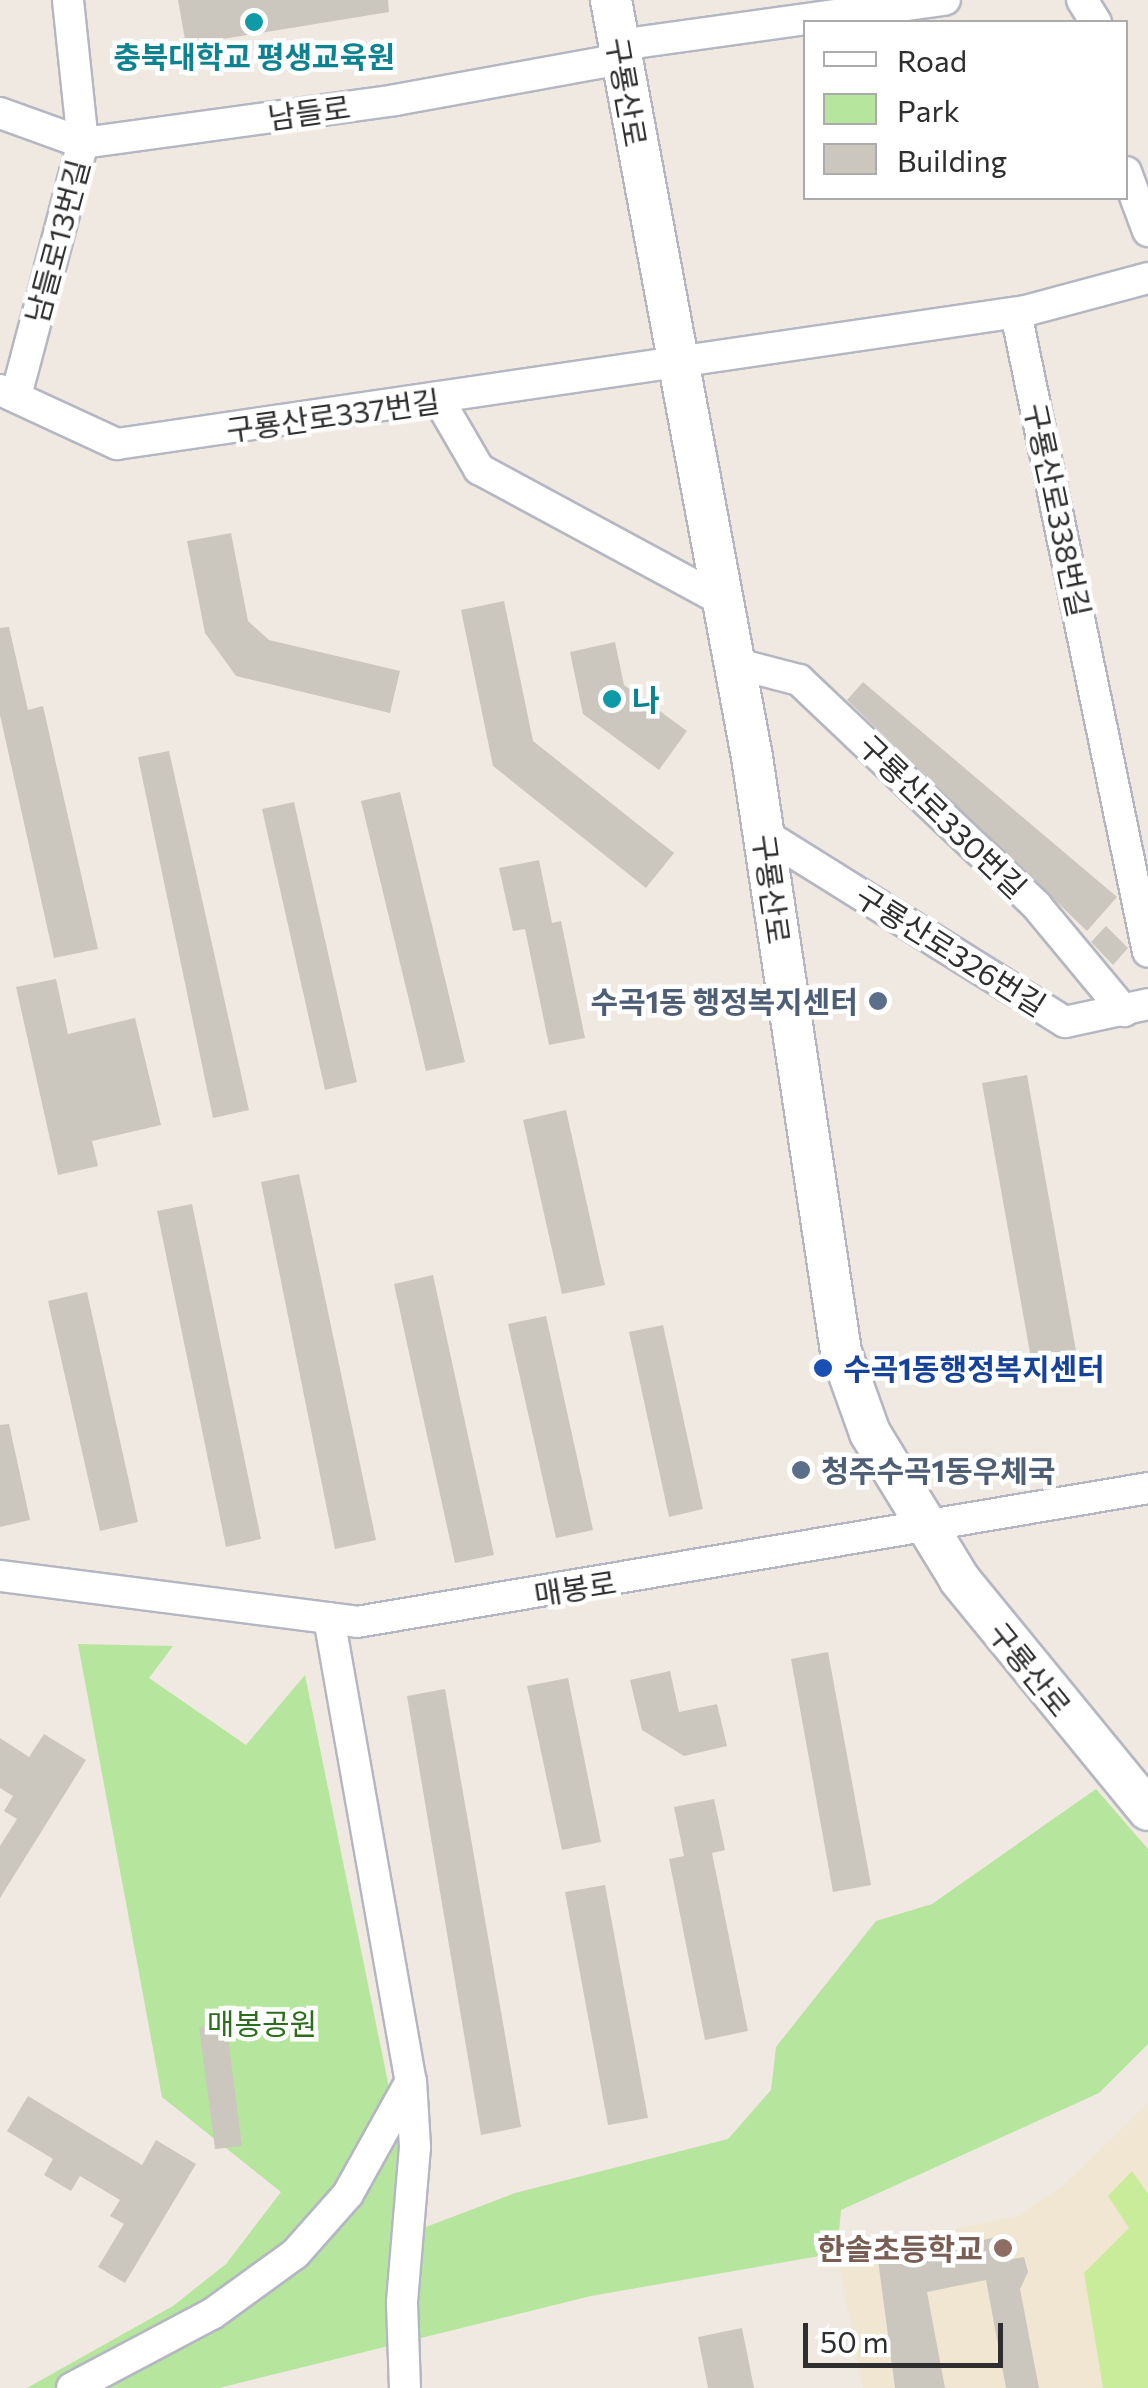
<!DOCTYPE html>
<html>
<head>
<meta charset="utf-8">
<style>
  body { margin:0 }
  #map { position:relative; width:1148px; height:2388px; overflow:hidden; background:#efe9e1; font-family:Commissioner,"Noto Sans KR",sans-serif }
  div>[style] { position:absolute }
  .education>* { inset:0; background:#f0e6d1 }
  .green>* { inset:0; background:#b6e59e }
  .pitch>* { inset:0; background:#c9ec9a }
  .building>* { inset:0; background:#cbc7bf }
  .roads { filter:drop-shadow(2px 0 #b4b7c1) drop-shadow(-2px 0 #b4b7c1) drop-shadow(0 2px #b4b7c1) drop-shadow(0 -2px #b4b7c1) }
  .street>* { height:30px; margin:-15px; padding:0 15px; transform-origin:15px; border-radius:15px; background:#fff }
  .secondary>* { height:40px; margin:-20px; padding:0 20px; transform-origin:20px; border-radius:20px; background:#fff }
  .dots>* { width:28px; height:28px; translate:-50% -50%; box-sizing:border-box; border:5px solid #fff; border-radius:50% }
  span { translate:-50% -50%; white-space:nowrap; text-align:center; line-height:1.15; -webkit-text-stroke:9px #fff; paint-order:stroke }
  .culture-label { font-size:30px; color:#0d838f; font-weight:700 }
  .left { translate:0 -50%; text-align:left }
  .street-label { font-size:30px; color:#2e2e2e }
  .service-label { font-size:30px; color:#4e5e75; font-weight:700 }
  .right { translate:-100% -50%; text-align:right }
  .transit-label { font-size:30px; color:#164399; font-weight:700 }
  .park-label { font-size:30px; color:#2c6e1b }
  .education-label { font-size:30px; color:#785e54; font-weight:700 }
  .legend { position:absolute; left:803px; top:20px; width:325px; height:180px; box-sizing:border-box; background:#fff; border:2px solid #ababab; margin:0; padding:12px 18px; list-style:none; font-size:30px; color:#2e2e2e }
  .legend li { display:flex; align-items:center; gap:20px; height:50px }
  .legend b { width:50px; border:2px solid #ababab }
  .scale { position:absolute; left:803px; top:2323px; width:200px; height:45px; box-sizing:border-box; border:5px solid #2e2e2e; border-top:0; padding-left:12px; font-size:30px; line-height:35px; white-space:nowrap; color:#2e2e2e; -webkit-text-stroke:8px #fff; paint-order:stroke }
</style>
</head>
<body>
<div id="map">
  <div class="education">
    <i style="clip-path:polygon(1148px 2103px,1148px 2388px,863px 2388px,837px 2254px,1018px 2216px,1065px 2184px)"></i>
  </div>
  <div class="green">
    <i style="clip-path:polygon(78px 1644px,173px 1646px,149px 1678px,246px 1745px,305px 1675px,418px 2230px,515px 2193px,728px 2139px,771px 2090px,776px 2047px,876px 1921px,932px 1904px,1096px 1789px,1148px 1849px,1148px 2044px,1099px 2093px,841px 2210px,837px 2253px,591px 2296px,219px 2388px,27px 2388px,173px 2306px,226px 2264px,281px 2192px,162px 2097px)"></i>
  </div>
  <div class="pitch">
    <i style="clip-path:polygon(1132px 2171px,1148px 2194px,1148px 2388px,1103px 2388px,1084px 2273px,1129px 2228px,1108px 2196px)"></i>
  </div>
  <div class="building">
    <i style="clip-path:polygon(178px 0,388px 0,389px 12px,186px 45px)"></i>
    <i style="clip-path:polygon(231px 533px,248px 621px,269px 640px,400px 671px,390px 713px,236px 676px,205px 633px,187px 541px)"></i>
    <i style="clip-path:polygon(504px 601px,533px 741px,674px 853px,646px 888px,493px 766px,461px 610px)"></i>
    <i style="clip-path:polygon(9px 627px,28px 710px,43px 706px,98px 949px,54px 958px,0 715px,0 628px)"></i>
    <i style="clip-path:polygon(615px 642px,624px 685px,687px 731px,659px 770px,583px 714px,570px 652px)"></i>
    <i style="clip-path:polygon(863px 682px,1117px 897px,1087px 931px,847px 700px)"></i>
    <i style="clip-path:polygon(169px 751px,249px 1110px,213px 1118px,138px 757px)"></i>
    <i style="clip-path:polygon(400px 792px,465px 1062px,426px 1071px,361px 801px)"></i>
    <i style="clip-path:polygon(294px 802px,357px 1082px,325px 1090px,262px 809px)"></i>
    <i style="clip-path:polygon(539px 860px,552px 923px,561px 921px,585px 1038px,549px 1045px,525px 929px,513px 931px,499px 868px)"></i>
    <i style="clip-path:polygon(1106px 926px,1128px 948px,1113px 965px,1091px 942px)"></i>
    <i style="clip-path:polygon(56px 979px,68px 1034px,135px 1018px,161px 1125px,92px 1141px,98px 1166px,58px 1175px,16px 987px)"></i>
    <i style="clip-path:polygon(1027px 1075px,1078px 1362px,1033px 1370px,982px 1083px)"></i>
    <i style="clip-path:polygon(566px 1110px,605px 1285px,562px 1294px,523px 1120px)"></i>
    <i style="clip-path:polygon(299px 1174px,376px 1540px,335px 1549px,261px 1182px)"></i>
    <i style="clip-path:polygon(192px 1204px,261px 1539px,226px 1547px,157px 1211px)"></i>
    <i style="clip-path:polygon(433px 1275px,494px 1555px,455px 1563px,394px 1284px)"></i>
    <i style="clip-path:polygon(87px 1292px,138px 1522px,100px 1531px,48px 1301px)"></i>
    <i style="clip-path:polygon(546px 1316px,593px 1530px,556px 1538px,508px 1324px)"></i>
    <i style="clip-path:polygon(663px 1325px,703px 1509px,669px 1517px,629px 1332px)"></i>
    <i style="clip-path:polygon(9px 1424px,30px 1520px,0 1527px,0 1425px)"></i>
    <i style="clip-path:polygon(828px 1652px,871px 1885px,833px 1892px,791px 1659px)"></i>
    <i style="clip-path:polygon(670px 1671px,679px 1712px,717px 1704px,727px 1746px,684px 1756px,642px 1730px,630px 1680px)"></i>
    <i style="clip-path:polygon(568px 1678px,601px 1842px,562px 1850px,527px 1686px)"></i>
    <i style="clip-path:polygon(445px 1689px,521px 2127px,481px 2135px,407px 1696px)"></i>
    <i style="clip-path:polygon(44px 1734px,86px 1760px,0 1898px,0 1846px,17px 1819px,4px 1811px,13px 1796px,0 1788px,0 1738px,29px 1757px)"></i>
    <i style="clip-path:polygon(714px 1799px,725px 1850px,712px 1853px,748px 2031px,705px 2040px,669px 1859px,684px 1856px,674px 1807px)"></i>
    <i style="clip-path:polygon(605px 1885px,648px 2118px,608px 2125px,565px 1892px)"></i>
    <i style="clip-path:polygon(226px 2023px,242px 2146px,215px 2149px,199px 2027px)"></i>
    <i style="clip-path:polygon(28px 2096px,142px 2165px,156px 2140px,196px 2164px,125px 2283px,98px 2267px,124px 2224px,110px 2216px,120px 2200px,80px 2176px,71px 2191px,44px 2175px,53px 2159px,7px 2131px)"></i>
    <i style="clip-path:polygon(998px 2237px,1002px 2261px,1024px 2257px,1028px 2272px,1020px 2289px,1039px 2388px,1006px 2388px,986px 2280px,927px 2292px,945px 2388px,895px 2388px,878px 2260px)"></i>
    <i style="clip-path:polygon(742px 2328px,754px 2388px,708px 2388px,698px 2337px)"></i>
  </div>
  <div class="roads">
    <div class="street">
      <i style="left:1082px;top:0;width:26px;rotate:58deg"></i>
      <i style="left:619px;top:45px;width:329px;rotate:-7.9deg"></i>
      <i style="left:0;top:113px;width:88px;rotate:19.9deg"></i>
      <i style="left:83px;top:143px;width:315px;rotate:-7.8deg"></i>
      <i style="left:395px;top:100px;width:230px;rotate:-10.3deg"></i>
      <i style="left:1126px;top:172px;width:63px;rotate:69.6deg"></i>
      <i style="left:1016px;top:313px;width:652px;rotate:78.33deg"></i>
      <i style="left:0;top:390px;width:129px;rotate:24.8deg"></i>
      <i style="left:117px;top:444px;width:918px;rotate:-8.33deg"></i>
      <i style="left:1025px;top:311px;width:127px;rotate:-15deg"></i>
      <i style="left:16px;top:396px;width:262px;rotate:-75.2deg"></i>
      <i style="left:83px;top:143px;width:144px;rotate:-96deg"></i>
      <i style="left:440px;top:402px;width:78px;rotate:59.8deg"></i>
      <i style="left:479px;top:469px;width:277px;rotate:28.4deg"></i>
      <i style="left:734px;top:663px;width:67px;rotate:14.7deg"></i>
      <i style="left:799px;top:680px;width:327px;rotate:43.5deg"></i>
      <i style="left:1036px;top:905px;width:138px;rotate:50.3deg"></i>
      <i style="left:764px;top:834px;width:355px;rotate:32deg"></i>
      <i style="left:1065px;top:1022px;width:85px;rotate:-12.2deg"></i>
      <i style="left:0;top:1576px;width:360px;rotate:7.3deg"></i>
      <i style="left:357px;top:1622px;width:802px;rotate:-9.61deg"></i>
      <i style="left:329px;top:1618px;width:470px;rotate:80deg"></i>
      <i style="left:411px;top:2081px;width:66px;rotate:86.5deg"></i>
      <i style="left:415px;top:2147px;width:157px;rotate:94.8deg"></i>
      <i style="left:402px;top:2303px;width:85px;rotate:88deg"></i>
      <i style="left:72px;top:2388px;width:158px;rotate:-27.9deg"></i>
      <i style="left:212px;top:2314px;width:102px;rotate:-35.9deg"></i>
      <i style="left:295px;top:2254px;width:80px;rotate:-48.5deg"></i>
      <i style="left:348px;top:2194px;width:129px;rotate:-60.9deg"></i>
    </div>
    <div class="secondary">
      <i style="left:611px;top:0;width:770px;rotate:79.45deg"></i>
      <i style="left:752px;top:757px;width:602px;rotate:81.49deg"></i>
      <i style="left:841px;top:1352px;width:86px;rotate:70.3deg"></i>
      <i style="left:870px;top:1433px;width:172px;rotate:58.5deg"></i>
      <i style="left:960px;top:1580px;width:297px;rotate:50.7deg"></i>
    </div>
  </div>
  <div class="dots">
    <i style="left:254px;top:22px;background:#0f9aa8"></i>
    <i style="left:612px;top:699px;background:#0f9aa8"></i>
    <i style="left:878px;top:1001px;background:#5c6f8a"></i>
    <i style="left:823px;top:1368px;background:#1a4fb4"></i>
    <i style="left:801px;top:1470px;background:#5c6f8a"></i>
    <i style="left:1003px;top:2248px;background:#8d6e63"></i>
  </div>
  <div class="culture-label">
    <span style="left:254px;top:56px">충북대학교 평생교육원</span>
    <span class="left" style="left:632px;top:699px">나</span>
  </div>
  <div class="street-label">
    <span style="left:627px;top:92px;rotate:80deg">구룡산로</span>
    <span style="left:309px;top:112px;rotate:-8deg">남들로</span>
    <span style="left:57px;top:241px;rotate:-75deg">남들로13번길</span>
    <span style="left:333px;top:415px;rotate:-8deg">구룡산로337번길</span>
    <span style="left:1058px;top:510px;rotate:78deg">구룡산로338번길</span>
    <span style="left:943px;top:816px;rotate:44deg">구룡산로330번길</span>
    <span style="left:772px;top:889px;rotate:82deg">구룡산로</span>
    <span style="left:951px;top:950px;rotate:32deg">구룡산로326번길</span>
    <span style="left:575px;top:1588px;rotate:-9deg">매봉로</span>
    <span style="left:1030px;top:1669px;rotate:51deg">구룡산로</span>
  </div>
  <div class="service-label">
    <span class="right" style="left:858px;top:1001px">수곡1동 행정복지센터</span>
    <span class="left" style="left:821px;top:1470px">청주수곡1동우체국</span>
  </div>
  <div class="transit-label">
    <span class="left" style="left:843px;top:1368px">수곡1동행정복지센터</span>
  </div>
  <div class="park-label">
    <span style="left:262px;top:2023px">매봉공원</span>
  </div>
  <div class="education-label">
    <span class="right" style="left:983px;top:2248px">한솔초등학교</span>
  </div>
  <ul class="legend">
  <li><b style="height:12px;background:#fff"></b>Road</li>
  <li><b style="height:28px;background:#b6e59e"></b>Park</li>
  <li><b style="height:28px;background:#cbc7bf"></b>Building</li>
  </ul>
  <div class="scale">50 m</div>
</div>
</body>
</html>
